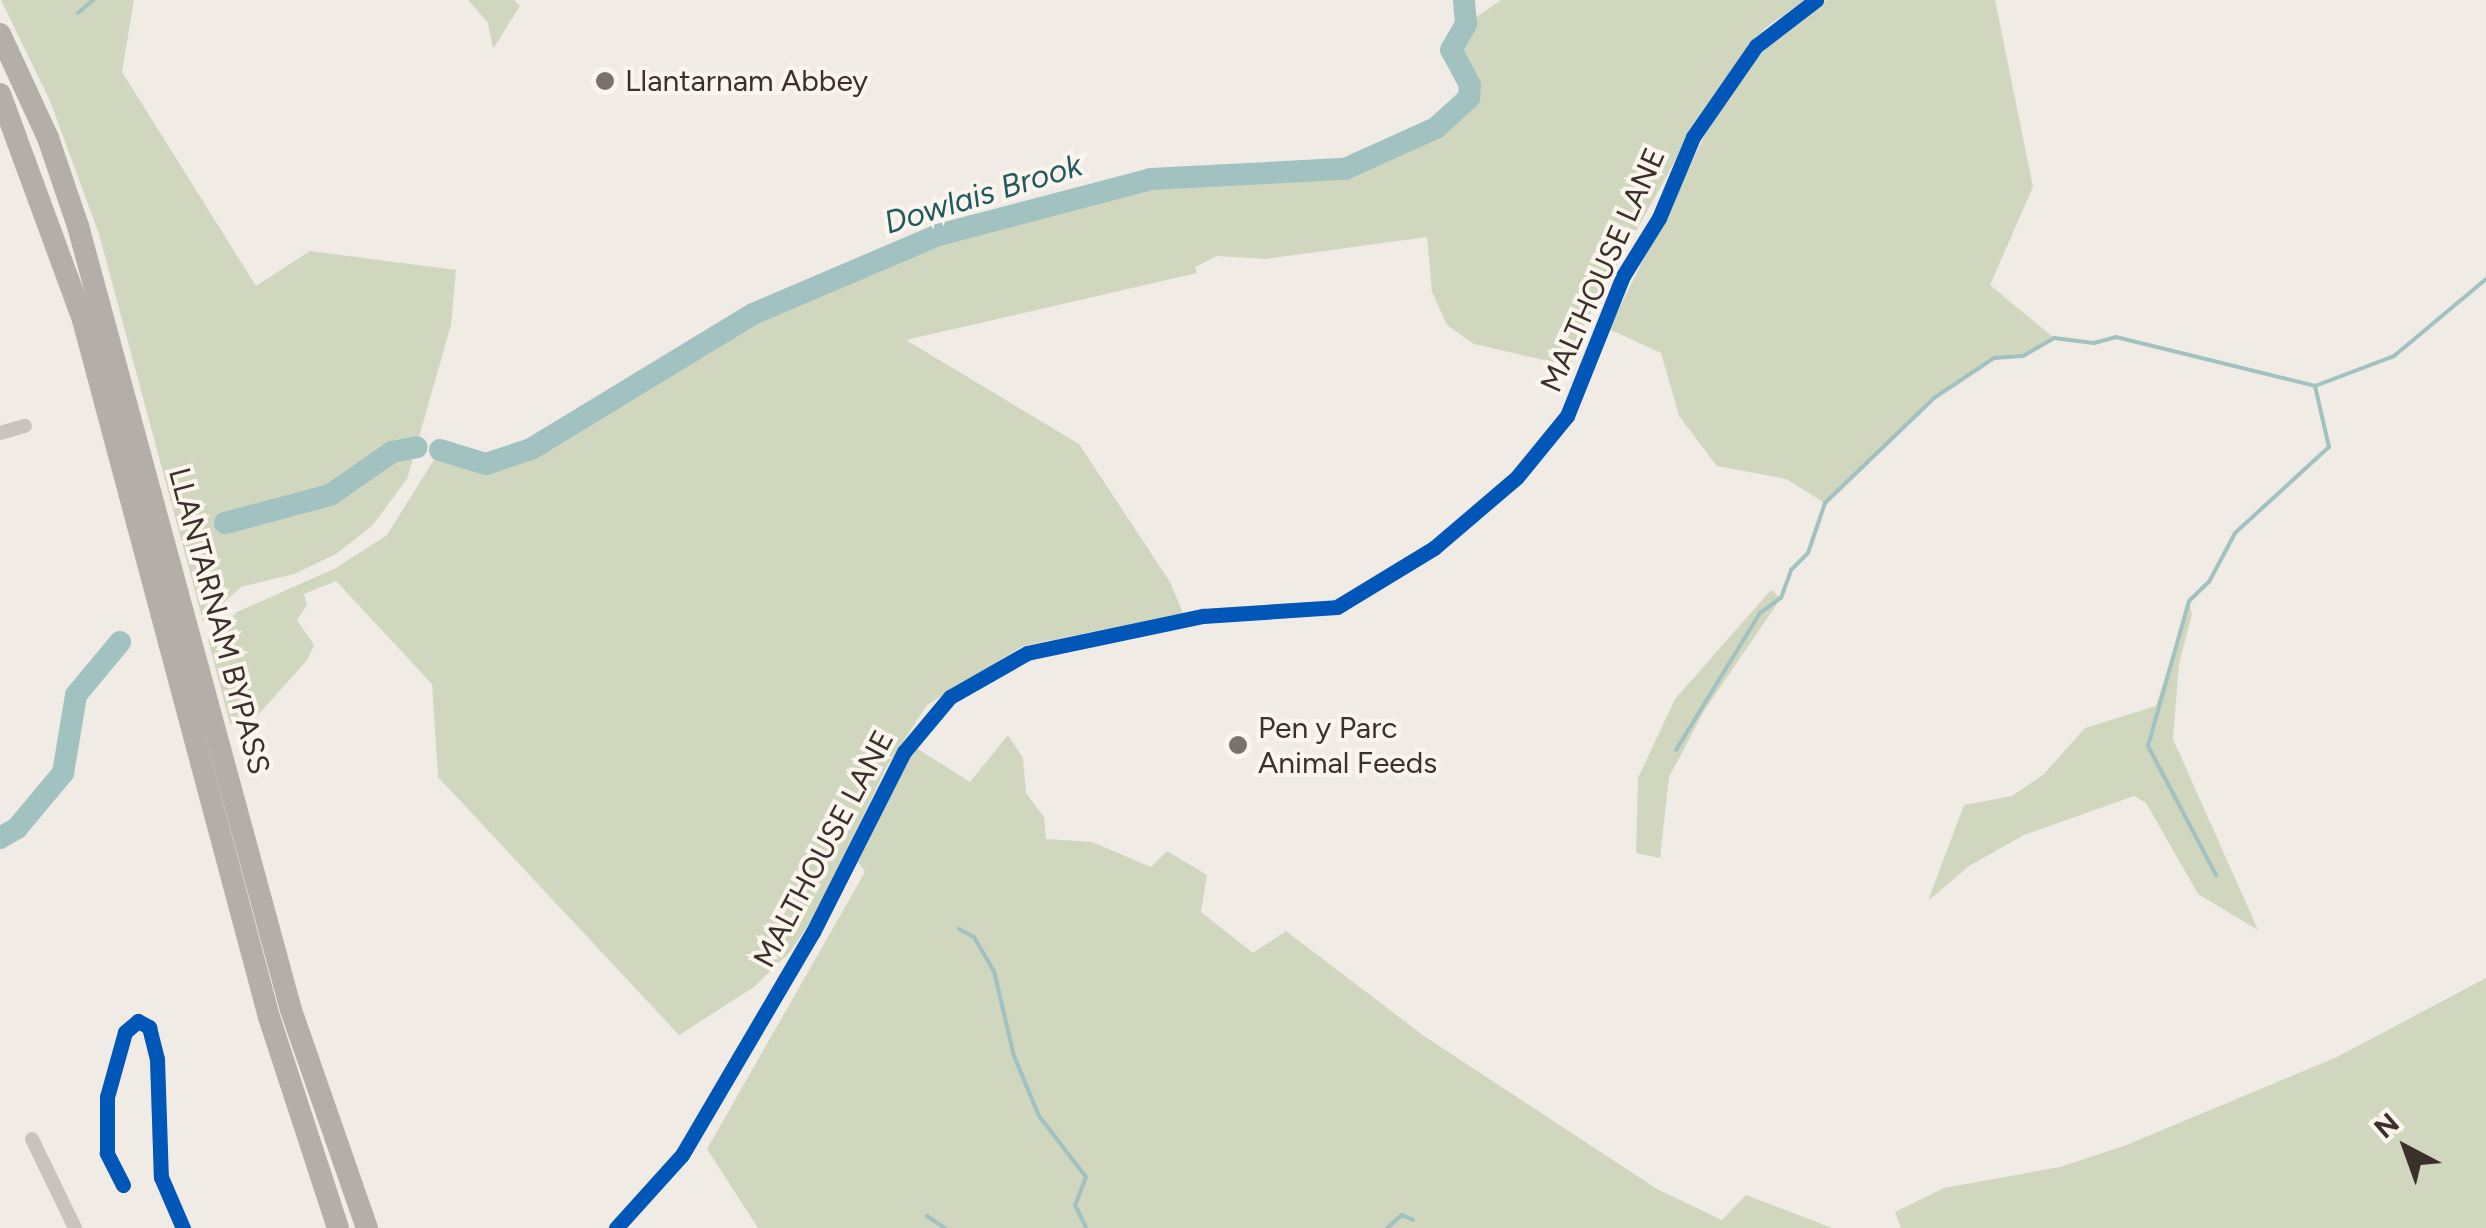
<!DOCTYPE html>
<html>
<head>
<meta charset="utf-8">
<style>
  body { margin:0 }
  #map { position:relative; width:2486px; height:1228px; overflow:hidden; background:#f0ebe5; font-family:Figtree,sans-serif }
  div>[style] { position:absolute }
  .green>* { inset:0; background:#d1d6bf }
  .stream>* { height:4px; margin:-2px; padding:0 2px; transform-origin:2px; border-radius:2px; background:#a1c2c1 }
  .river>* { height:22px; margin:-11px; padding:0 11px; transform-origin:11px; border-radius:11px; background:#a1c2c1 }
  .minor>* { height:14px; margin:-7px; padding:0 7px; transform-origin:7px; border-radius:7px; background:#c9c3be }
  .trunk>* { height:22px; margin:-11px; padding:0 11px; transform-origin:11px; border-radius:11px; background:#b4aea8 }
  .cycleway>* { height:15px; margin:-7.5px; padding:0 7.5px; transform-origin:7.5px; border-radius:7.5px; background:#0057b8 }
  .dots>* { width:28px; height:28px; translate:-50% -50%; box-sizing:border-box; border:5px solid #fbf5ee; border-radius:50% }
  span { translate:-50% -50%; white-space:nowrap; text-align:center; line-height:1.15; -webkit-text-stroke:8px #fbf5ee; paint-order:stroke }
  .poi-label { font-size:30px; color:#3b302b }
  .left { translate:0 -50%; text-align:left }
  .street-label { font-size:30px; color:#3b302b }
  .water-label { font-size:32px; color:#1f5a5e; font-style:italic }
  .north { position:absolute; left:2356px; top:1098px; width:100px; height:100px; -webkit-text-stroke:8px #fbf5ee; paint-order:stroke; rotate:319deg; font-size:28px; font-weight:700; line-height:40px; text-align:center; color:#3b302b }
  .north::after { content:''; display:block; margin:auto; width:35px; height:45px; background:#3b302b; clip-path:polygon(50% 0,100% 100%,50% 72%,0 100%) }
</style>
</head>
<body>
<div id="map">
  <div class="green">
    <i style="clip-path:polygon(1px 0,134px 0,122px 72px,256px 286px,310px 251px,456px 270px,451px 325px,407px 479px,372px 526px,336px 554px,294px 574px,241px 587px,203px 621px,99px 234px,50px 101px)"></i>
    <i style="clip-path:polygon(468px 0,514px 0,520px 6px,493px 49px,488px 23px)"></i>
    <i style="clip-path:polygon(1501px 0,1805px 0,1765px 28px,1702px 112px,1585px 323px,1570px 366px,1474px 344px,1447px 325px,1432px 292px,1427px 237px,1265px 259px,1217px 256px,1195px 267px,1197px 273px,906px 340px,1079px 444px,1170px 582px,1183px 613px,1023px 646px,927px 705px,887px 766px,817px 912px,790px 952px,754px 987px,679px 1035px,438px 777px,432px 684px,336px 581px,304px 594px,307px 605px,297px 620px,314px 645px,308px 659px,256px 717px,230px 724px,208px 639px,237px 612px,336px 568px,387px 535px,440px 450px,486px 464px,531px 449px,753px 314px,938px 235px,1151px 179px,1345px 169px,1436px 128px,1469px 98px,1470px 85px,1451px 50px,1466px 24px)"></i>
    <i style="clip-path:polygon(1828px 0,1995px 0,2033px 187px,1990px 285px,2054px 338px,2023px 356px,1994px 359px,1934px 398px,1825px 503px,1786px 479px,1717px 466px,1679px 416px,1661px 353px,1609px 329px,1705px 135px,1746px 71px,1781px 31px)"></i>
    <i style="clip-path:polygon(1771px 590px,1781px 598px,1704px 711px,1669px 777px,1660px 858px,1636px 853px,1638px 778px,1675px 699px)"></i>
    <i style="clip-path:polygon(2189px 601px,2192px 614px,2179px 664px,2173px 739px,2258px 930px,2198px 894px,2146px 803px,2134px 796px,2024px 835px,1969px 866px,1928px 901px,1964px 805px,2012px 796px,2044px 774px,2085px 728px,2156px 706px)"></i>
    <i style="clip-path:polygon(1008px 735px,1023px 758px,1026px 793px,1044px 817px,1046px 839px,1092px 842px,1151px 867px,1167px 851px,1207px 875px,1201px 912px,1253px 953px,1286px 931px,1424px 1036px,1657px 1189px,1722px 1220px,1746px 1195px,1832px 1228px,758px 1228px,707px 1149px,865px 872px,858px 862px,913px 746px,970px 782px)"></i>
    <i style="clip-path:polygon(2486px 978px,2486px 1228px,1901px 1228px,1895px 1212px,1944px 1188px,2060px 1167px,2124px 1146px,2337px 1057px)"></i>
  </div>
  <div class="stream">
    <i style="left:78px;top:13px;width:20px;rotate:-41deg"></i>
    <i style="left:1676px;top:750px;width:161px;rotate:-58.5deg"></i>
    <i style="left:1760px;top:613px;width:26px;rotate:-36deg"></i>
    <i style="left:1781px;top:598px;width:30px;rotate:-70deg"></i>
    <i style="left:1791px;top:570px;width:24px;rotate:-45deg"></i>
    <i style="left:1808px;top:553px;width:53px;rotate:-71.2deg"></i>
    <i style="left:1825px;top:503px;width:151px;rotate:-43.9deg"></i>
    <i style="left:1934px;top:398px;width:72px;rotate:-33.7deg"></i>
    <i style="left:1994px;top:358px;width:29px;rotate:-4deg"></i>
    <i style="left:2023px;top:356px;width:36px;rotate:-30deg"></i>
    <i style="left:2054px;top:338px;width:40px;rotate:7.1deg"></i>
    <i style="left:2094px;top:343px;width:23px;rotate:-15deg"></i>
    <i style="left:2116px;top:337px;width:205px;rotate:13.8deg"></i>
    <i style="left:2216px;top:875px;width:146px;rotate:-117.8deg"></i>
    <i style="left:2148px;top:746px;width:151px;rotate:-74.2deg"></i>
    <i style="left:2189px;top:601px;width:28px;rotate:-44deg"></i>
    <i style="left:2209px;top:582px;width:55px;rotate:-62deg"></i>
    <i style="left:2235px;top:533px;width:127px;rotate:-42.5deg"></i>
    <i style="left:2329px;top:447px;width:63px;rotate:-102.9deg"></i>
    <i style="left:2315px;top:386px;width:85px;rotate:-20.8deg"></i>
    <i style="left:2394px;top:356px;width:120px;rotate:-39.9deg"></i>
    <i style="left:959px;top:929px;width:17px;rotate:28deg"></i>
    <i style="left:974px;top:937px;width:39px;rotate:60deg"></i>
    <i style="left:994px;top:971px;width:87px;rotate:76.8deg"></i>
    <i style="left:1014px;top:1056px;width:65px;rotate:67.4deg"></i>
    <i style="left:1039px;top:1116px;width:77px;rotate:52.4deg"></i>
    <i style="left:1086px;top:1177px;width:30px;rotate:111deg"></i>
    <i style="left:1075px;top:1205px;width:25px;rotate:64deg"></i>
    <i style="left:927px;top:1216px;width:22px;rotate:34deg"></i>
    <i style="left:1387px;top:1228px;width:20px;rotate:-41deg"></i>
    <i style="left:1402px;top:1215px;width:12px;rotate:24deg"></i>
  </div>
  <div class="river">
    <i style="left:440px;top:450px;width:48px;rotate:16.9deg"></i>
    <i style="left:486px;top:464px;width:47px;rotate:-18.4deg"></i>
    <i style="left:531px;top:449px;width:260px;rotate:-31.3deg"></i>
    <i style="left:753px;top:314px;width:201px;rotate:-23.1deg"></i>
    <i style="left:938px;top:235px;width:220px;rotate:-14.7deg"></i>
    <i style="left:1151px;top:179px;width:194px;rotate:-3deg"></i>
    <i style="left:1345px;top:169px;width:100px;rotate:-24.3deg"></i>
    <i style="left:1436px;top:128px;width:45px;rotate:-42.3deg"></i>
    <i style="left:1469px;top:98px;width:13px;rotate:-86deg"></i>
    <i style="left:1470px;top:85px;width:40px;rotate:-118deg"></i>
    <i style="left:1451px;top:50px;width:30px;rotate:-60deg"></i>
    <i style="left:1466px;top:24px;width:24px;rotate:-95deg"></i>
    <i style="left:225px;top:523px;width:109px;rotate:-14.9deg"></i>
    <i style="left:330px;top:495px;width:75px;rotate:-34.7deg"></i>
    <i style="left:392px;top:452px;width:25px;rotate:-11deg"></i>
    <i style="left:0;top:838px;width:20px;rotate:-30deg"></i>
    <i style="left:17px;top:828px;width:72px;rotate:-50.1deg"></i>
    <i style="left:63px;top:773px;width:79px;rotate:-80.5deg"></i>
    <i style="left:76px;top:695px;width:69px;rotate:-50.3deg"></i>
  </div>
  <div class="minor">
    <i style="left:0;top:433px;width:26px;rotate:-16deg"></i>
    <i style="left:32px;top:1139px;width:99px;rotate:64.2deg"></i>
    <i style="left:123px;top:1185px;width:36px;rotate:-117deg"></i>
    <i style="left:107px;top:1153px;width:56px;rotate:-90deg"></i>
    <i style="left:107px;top:1097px;width:67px;rotate:-74.5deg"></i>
    <i style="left:125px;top:1032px;width:17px;rotate:-40deg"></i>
    <i style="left:138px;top:1021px;width:13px;rotate:29deg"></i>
    <i style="left:149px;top:1027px;width:33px;rotate:76deg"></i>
    <i style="left:157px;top:1059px;width:118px;rotate:88.1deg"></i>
    <i style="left:161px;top:1177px;width:56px;rotate:66.7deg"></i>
    <i style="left:616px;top:1228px;width:98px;rotate:-47.9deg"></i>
    <i style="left:682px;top:1155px;width:259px;rotate:-59.6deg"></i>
    <i style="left:813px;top:932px;width:202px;rotate:-63.2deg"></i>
    <i style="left:904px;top:752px;width:72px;rotate:-50.1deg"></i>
    <i style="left:950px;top:697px;width:89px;rotate:-29.7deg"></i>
    <i style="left:1027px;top:653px;width:180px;rotate:-11.9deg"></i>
    <i style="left:1203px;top:616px;width:134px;rotate:-3.8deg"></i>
    <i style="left:1337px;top:607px;width:114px;rotate:-31.3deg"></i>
    <i style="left:1434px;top:548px;width:109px;rotate:-40.5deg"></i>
    <i style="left:1517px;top:477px;width:79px;rotate:-50.7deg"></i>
    <i style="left:1567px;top:416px;width:151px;rotate:-68.2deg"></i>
    <i style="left:1623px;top:276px;width:68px;rotate:-58.2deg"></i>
    <i style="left:1659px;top:218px;width:88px;rotate:-67.2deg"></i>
    <i style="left:1693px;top:137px;width:111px;rotate:-55.3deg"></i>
    <i style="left:1756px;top:46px;width:76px;rotate:-37.5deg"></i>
  </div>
  <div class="trunk">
    <i style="left:0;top:34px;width:115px;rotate:65.2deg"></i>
    <i style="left:48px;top:138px;width:93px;rotate:71.2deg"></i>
    <i style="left:78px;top:226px;width:812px;rotate:74.8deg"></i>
    <i style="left:291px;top:1010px;width:231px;rotate:70.8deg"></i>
    <i style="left:0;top:94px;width:241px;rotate:69.8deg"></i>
    <i style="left:83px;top:320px;width:721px;rotate:75.06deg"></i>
    <i style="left:269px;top:1017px;width:222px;rotate:71.9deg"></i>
  </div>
  <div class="cycleway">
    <i style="left:123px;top:1185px;width:36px;rotate:-117deg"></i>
    <i style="left:107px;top:1153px;width:56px;rotate:-90deg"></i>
    <i style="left:107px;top:1097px;width:67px;rotate:-74.5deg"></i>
    <i style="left:125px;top:1032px;width:17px;rotate:-40deg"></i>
    <i style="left:138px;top:1021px;width:13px;rotate:29deg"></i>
    <i style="left:149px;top:1027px;width:33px;rotate:76deg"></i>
    <i style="left:157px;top:1059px;width:118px;rotate:88.1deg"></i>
    <i style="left:161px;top:1177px;width:56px;rotate:66.7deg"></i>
    <i style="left:616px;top:1228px;width:98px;rotate:-47.9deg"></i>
    <i style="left:682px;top:1155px;width:259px;rotate:-59.6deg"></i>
    <i style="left:813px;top:932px;width:202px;rotate:-63.2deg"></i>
    <i style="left:904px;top:752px;width:72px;rotate:-50.1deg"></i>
    <i style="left:950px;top:697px;width:89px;rotate:-29.7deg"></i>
    <i style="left:1027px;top:653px;width:180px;rotate:-11.9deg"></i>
    <i style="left:1203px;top:616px;width:134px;rotate:-3.8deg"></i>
    <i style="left:1337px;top:607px;width:114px;rotate:-31.3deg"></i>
    <i style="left:1434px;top:548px;width:109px;rotate:-40.5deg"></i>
    <i style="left:1517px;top:477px;width:79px;rotate:-50.7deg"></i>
    <i style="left:1567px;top:416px;width:151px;rotate:-68.2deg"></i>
    <i style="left:1623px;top:276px;width:68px;rotate:-58.2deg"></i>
    <i style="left:1659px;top:218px;width:88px;rotate:-67.2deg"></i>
    <i style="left:1693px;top:137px;width:111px;rotate:-55.3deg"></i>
    <i style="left:1756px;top:46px;width:76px;rotate:-37.5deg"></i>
  </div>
  <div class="dots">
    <i style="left:605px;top:81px;background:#7a716c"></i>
    <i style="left:1238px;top:745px;background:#7a716c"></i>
  </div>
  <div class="poi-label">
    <span class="left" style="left:625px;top:81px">Llantarnam Abbey</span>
    <span class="left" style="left:1258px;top:745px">Pen y Parc<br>Animal Feeds</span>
  </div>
  <div class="street-label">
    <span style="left:1603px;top:270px;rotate:-66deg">MALTHOUSE LANE</span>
    <span style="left:219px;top:621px;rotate:75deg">LLANTARNAM BYPASS</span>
    <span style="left:824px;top:849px;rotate:-62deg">MALTHOUSE LANE</span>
  </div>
  <div class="water-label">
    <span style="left:983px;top:194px;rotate:-17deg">Dowlais Brook</span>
  </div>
  <div class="north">N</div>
</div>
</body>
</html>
